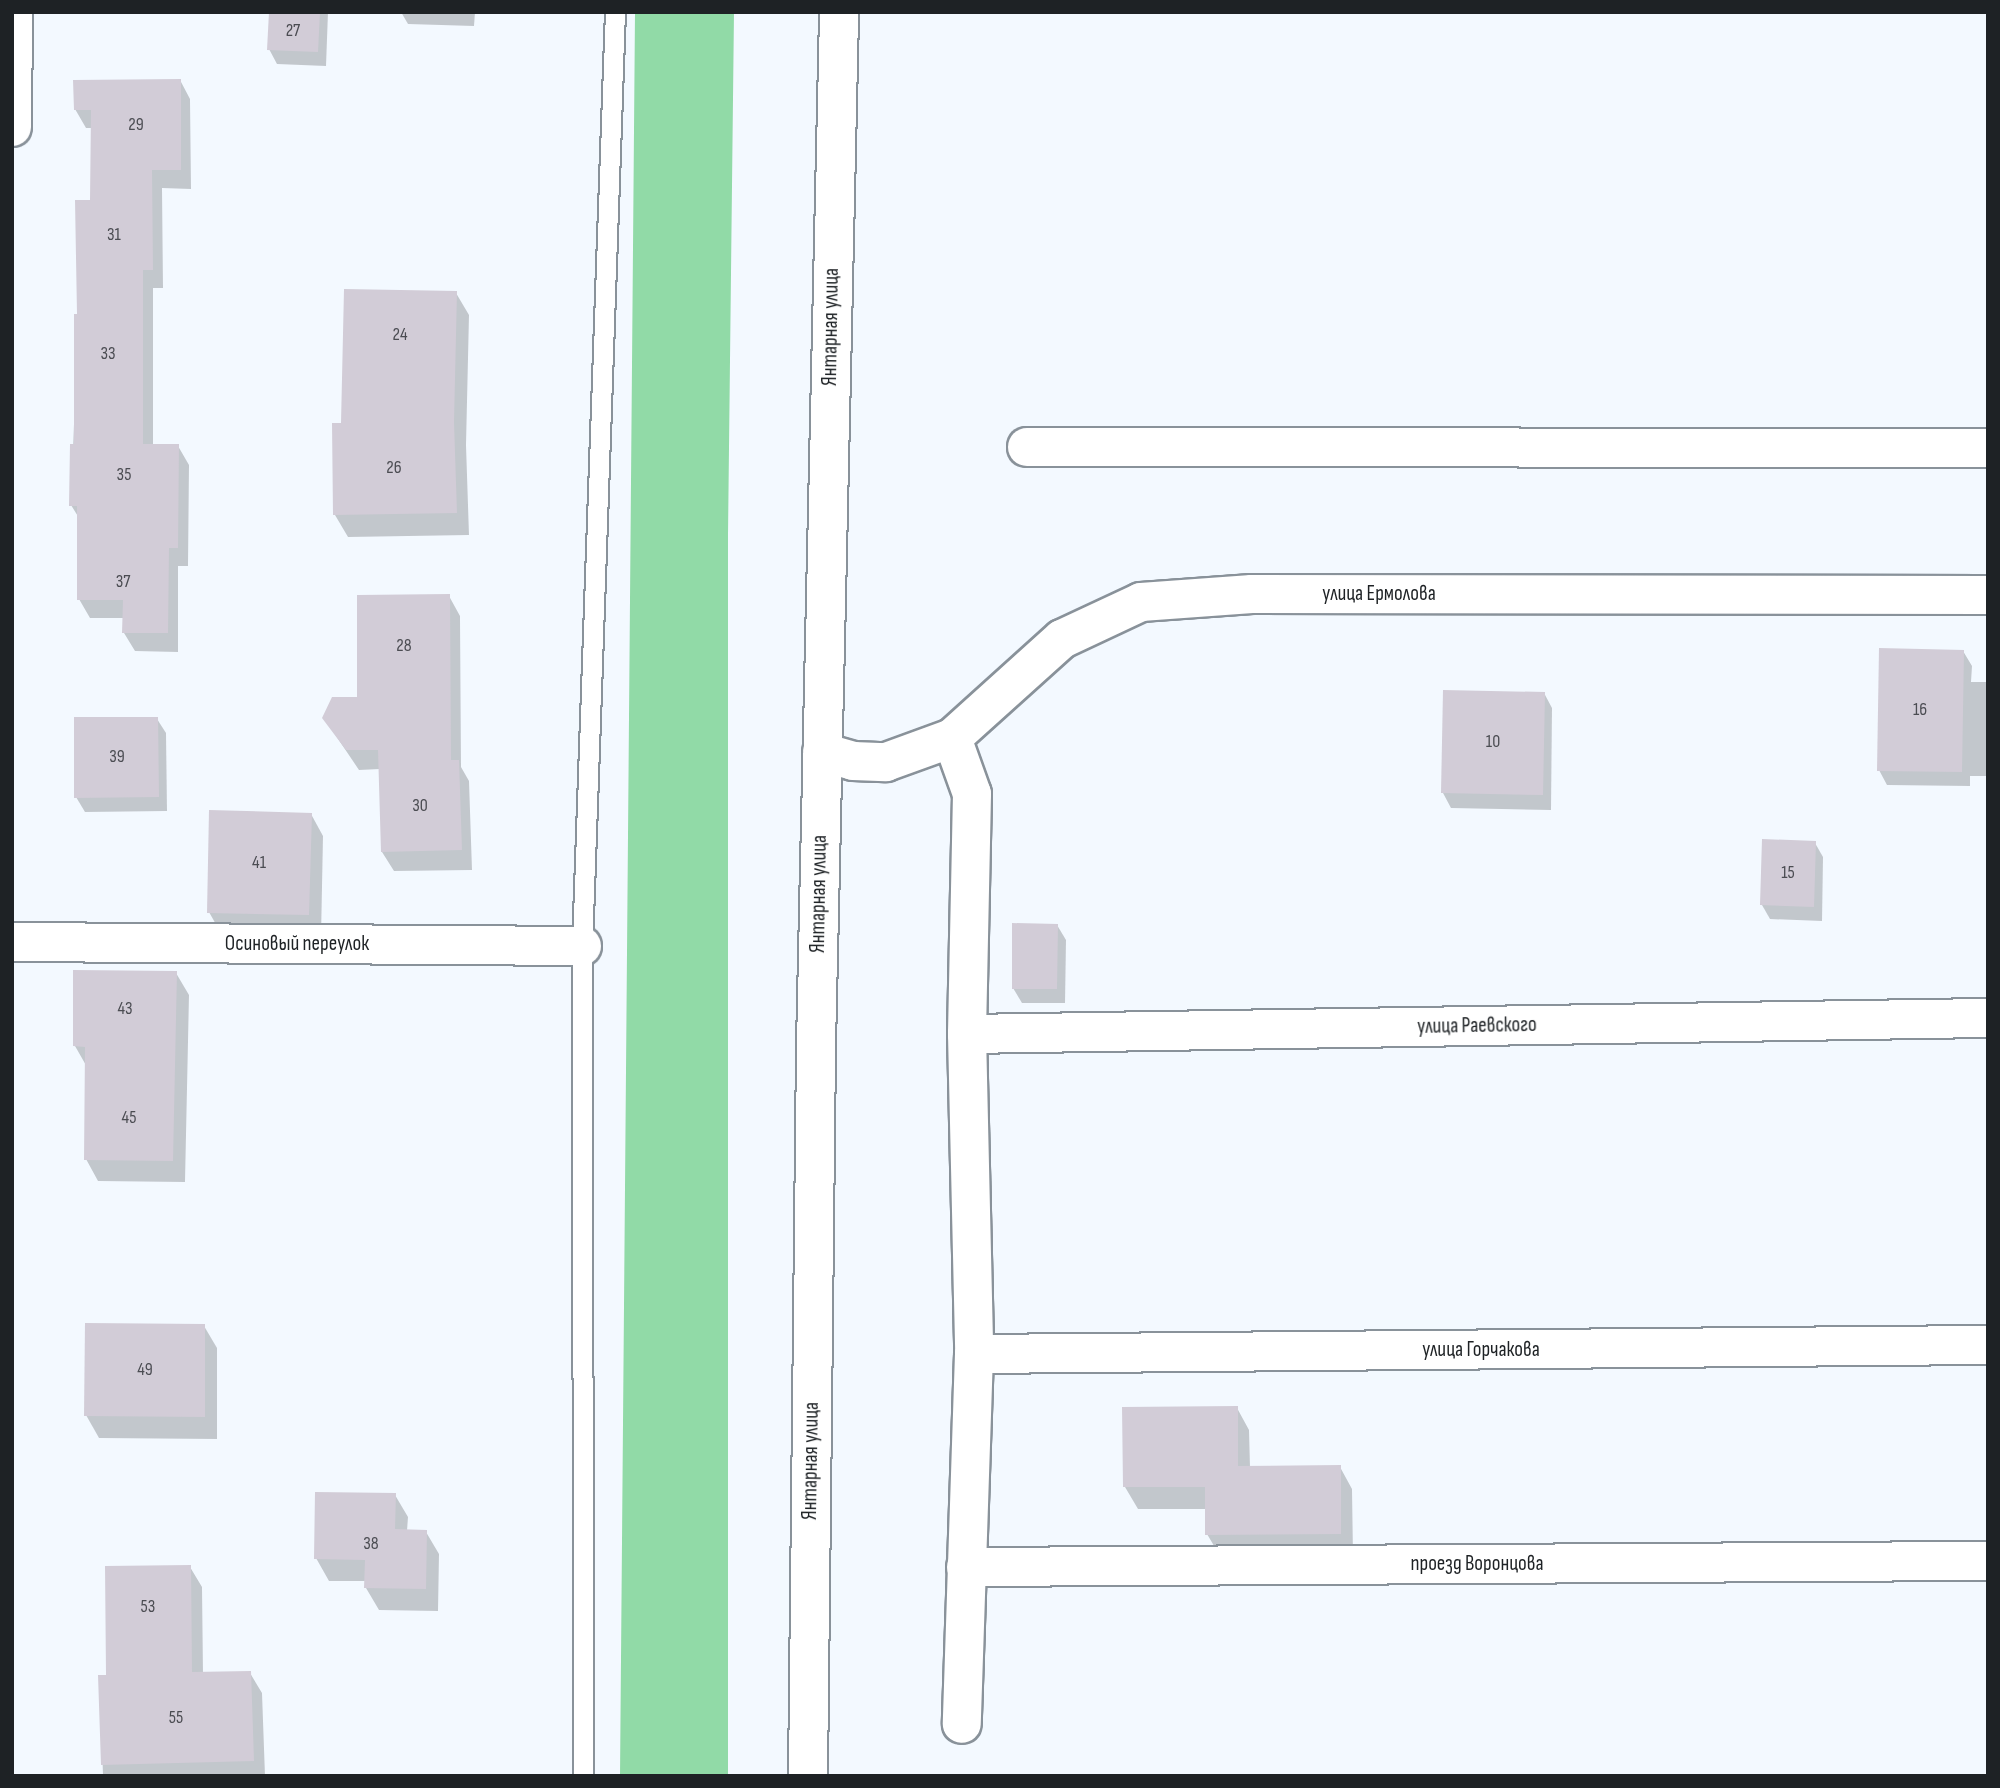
<!DOCTYPE html>
<html>
<head>
<meta charset="utf-8">
<style>
  body { margin:0 }
  #map { position:relative; width:2000px; height:1788px; overflow:hidden; background:#f3f9ff; font-family:"Sofia Sans Condensed",sans-serif }
  div>[style] { position:absolute }
  .forest>* { inset:0; background:#91daa7 }
  .shadow>* { inset:0; background:#0003 }
  .building>* { inset:0; background:#d2ccd7 }
  .roads { filter:drop-shadow(2px 0 #89929a) drop-shadow(-2px 0 #89929a) drop-shadow(0 2px #89929a) drop-shadow(0 -2px #89929a) }
  .service>* { height:19px; margin:-9.5px; padding:0 9.5px; transform-origin:9.5px; border-radius:9.5px; background:#fff }
  .minor>* { height:38px; margin:-19px; padding:0 19px; transform-origin:19px; border-radius:19px; background:#fff }
  .tertiary>* { height:38px; margin:-19px; padding:0 19px; transform-origin:19px; border-radius:19px; background:#fff }
  span { translate:-50% -50%; white-space:nowrap; text-align:center; line-height:1.15; -webkit-text-stroke:6px #fff; paint-order:stroke }
  .number-label { font-size:18px; color:#4b4c52 }
  .number-label span { -webkit-text-stroke-width:0 }
  .street-label { font-size:21px; color:#1e2225 }
  .frame { position:absolute; inset:0; border:14px solid #1e2225; pointer-events:none }
</style>
</head>
<body>
<div id="map">
  <div class="forest">
    <i style="clip-path:polygon(635px 12px,734px 12px,728px 535px,728px 1776px,620px 1776px)"></i>
  </div>
  <div class="shadow">
    <i style="clip-path:polygon(270px 12px,328px 12px,326px 66px,277px 64px,269px 49px)"></i>
    <i style="clip-path:polygon(401px 12px,475px 12px,474px 26px,408px 24px)"></i>
    <i style="clip-path:polygon(180px 80px,190px 99px,191px 189px,162px 188px,163px 288px,153px 288px,153px 446px,178px 446px,189px 465px,188px 566px,178px 566px,178px 652px,135px 651px,124px 633px,124px 618px,90px 618px,79px 599px,79px 518px,71px 505px,78px 315px,92px 201px,92px 128px,86px 128px,75px 109px)"></i>
    <i style="clip-path:polygon(456px 293px,469px 315px,466px 445px,469px 535px,348px 537px,335px 515px,343px 425px)"></i>
    <i style="clip-path:polygon(449px 596px,460px 616px,461px 767px,469px 781px,472px 870px,394px 871px,382px 852px,380px 769px,359px 770px,324px 718px,359px 699px)"></i>
    <i style="clip-path:polygon(1963px 651px,1972px 666px,1971px 682px,1988px 682px,1988px 776px,1970px 776px,1970px 786px,1887px 785px,1879px 770px)"></i>
    <i style="clip-path:polygon(1544px 693px,1552px 708px,1551px 810px,1451px 808px,1443px 793px)"></i>
    <i style="clip-path:polygon(157px 719px,166px 733px,167px 811px,85px 812px,76px 797px)"></i>
    <i style="clip-path:polygon(311px 814px,323px 836px,321px 937px,222px 935px,209px 912px)"></i>
    <i style="clip-path:polygon(1815px 843px,1823px 857px,1822px 921px,1770px 919px,1762px 905px)"></i>
    <i style="clip-path:polygon(1057px 925px,1066px 940px,1065px 1003px,1022px 1003px,1013px 988px)"></i>
    <i style="clip-path:polygon(176px 973px,189px 995px,185px 1182px,98px 1181px,86px 1159px,87px 1067px,75px 1046px)"></i>
    <i style="clip-path:polygon(204px 1326px,217px 1348px,217px 1439px,99px 1438px,86px 1415px)"></i>
    <i style="clip-path:polygon(1237px 1408px,1249px 1430px,1250px 1467px,1340px 1467px,1352px 1489px,1353px 1556px,1220px 1556px,1207px 1534px,1207px 1509px,1138px 1509px,1125px 1487px)"></i>
    <i style="clip-path:polygon(395px 1495px,408px 1517px,407px 1531px,426px 1532px,439px 1554px,438px 1611px,379px 1610px,366px 1588px,366px 1581px,329px 1581px,316px 1558px)"></i>
    <i style="clip-path:polygon(190px 1567px,202px 1587px,203px 1674px,250px 1673px,262px 1693px,265px 1776px,103px 1776px,100px 1677px,108px 1676px)"></i>
  </div>
  <div class="building">
    <i style="clip-path:polygon(269px 12px,320px 12px,318px 52px,267px 50px)"></i>
    <i style="clip-path:polygon(181px 79px,181px 170px,152px 170px,153px 270px,143px 270px,143px 444px,179px 444px,178px 548px,169px 548px,168px 633px,122px 633px,123px 600px,77px 600px,77px 506px,69px 506px,70px 444px,74px 444px,74px 314px,77px 314px,75px 200px,90px 200px,91px 110px,74px 110px,73px 80px)"></i>
    <i style="clip-path:polygon(344px 289px,457px 291px,454px 422px,457px 513px,333px 515px,332px 423px,341px 423px)"></i>
    <i style="clip-path:polygon(450px 594px,451px 760px,459px 760px,462px 850px,381px 852px,378px 750px,346px 750px,322px 718px,332px 697px,357px 697px,357px 595px)"></i>
    <i style="clip-path:polygon(1879px 648px,1964px 650px,1962px 772px,1877px 771px)"></i>
    <i style="clip-path:polygon(1443px 690px,1545px 692px,1543px 795px,1441px 793px)"></i>
    <i style="clip-path:polygon(74px 717px,158px 717px,159px 797px,74px 798px)"></i>
    <i style="clip-path:polygon(209px 810px,312px 813px,309px 915px,207px 913px)"></i>
    <i style="clip-path:polygon(1762px 839px,1816px 841px,1814px 907px,1760px 905px)"></i>
    <i style="clip-path:polygon(1012px 923px,1058px 924px,1057px 989px,1012px 989px)"></i>
    <i style="clip-path:polygon(73px 970px,177px 971px,173px 1161px,84px 1160px,85px 1047px,73px 1046px)"></i>
    <i style="clip-path:polygon(85px 1323px,205px 1324px,205px 1417px,84px 1416px)"></i>
    <i style="clip-path:polygon(1238px 1406px,1238px 1466px,1341px 1465px,1341px 1534px,1205px 1535px,1205px 1487px,1123px 1487px,1122px 1407px)"></i>
    <i style="clip-path:polygon(315px 1492px,396px 1493px,395px 1529px,427px 1530px,426px 1589px,364px 1588px,365px 1560px,314px 1559px)"></i>
    <i style="clip-path:polygon(191px 1565px,192px 1672px,251px 1671px,254px 1761px,101px 1765px,98px 1675px,106px 1675px,105px 1566px)"></i>
  </div>
  <div class="roads">
    <div class="service">
      <i style="left:583px;top:1776px;width:830px;rotate:-90.07deg"></i>
      <i style="left:582px;top:946px;width:935px;rotate:-87.98deg"></i>
    </div>
    <div class="minor">
      <i style="left:12px;top:127px;width:115px;rotate:-89.5deg"></i>
      <i style="left:1027px;top:447px;width:961px;rotate:0.06deg"></i>
      <i style="left:952px;top:738px;width:59px;rotate:70.3deg"></i>
      <i style="left:972px;top:794px;width:240px;rotate:91.2deg"></i>
      <i style="left:967px;top:1034px;width:320px;rotate:88.7deg"></i>
      <i style="left:974px;top:1354px;width:370px;rotate:91.9deg"></i>
      <i style="left:822px;top:752px;width:32px;rotate:16deg"></i>
      <i style="left:853px;top:761px;width:33px;rotate:2deg"></i>
      <i style="left:886px;top:762px;width:70px;rotate:-20deg"></i>
      <i style="left:952px;top:738px;width:148px;rotate:-42deg"></i>
      <i style="left:1062px;top:639px;width:87px;rotate:-25.1deg"></i>
      <i style="left:1141px;top:602px;width:111px;rotate:-4.1deg"></i>
      <i style="left:1252px;top:594px;width:736px;rotate:0.08deg"></i>
      <i style="left:12px;top:942px;width:570px;rotate:0.4deg"></i>
      <i style="left:967px;top:1034px;width:1021px;rotate:-0.9deg"></i>
      <i style="left:974px;top:1354px;width:1014px;rotate:-0.51deg"></i>
      <i style="left:966px;top:1567px;width:1022px;rotate:-0.34deg"></i>
    </div>
    <div class="tertiary">
      <i style="left:808px;top:1776px;width:731px;rotate:-89.37deg"></i>
      <i style="left:816px;top:1045px;width:1033px;rotate:-88.72deg"></i>
    </div>
  </div>
  <div class="number-label">
    <span style="left:293px;top:31px">27</span>
    <span style="left:136px;top:125px">29</span>
    <span style="left:114px;top:235px">31</span>
    <span style="left:400px;top:335px">24</span>
    <span style="left:108px;top:354px">33</span>
    <span style="left:394px;top:468px">26</span>
    <span style="left:124px;top:475px">35</span>
    <span style="left:123px;top:582px">37</span>
    <span style="left:404px;top:646px">28</span>
    <span style="left:1920px;top:710px">16</span>
    <span style="left:1493px;top:742px">10</span>
    <span style="left:117px;top:757px">39</span>
    <span style="left:420px;top:806px">30</span>
    <span style="left:259px;top:863px">41</span>
    <span style="left:1788px;top:873px">15</span>
    <span style="left:125px;top:1009px">43</span>
    <span style="left:129px;top:1118px">45</span>
    <span style="left:145px;top:1370px">49</span>
    <span style="left:371px;top:1544px">38</span>
    <span style="left:148px;top:1607px">53</span>
    <span style="left:176px;top:1718px">55</span>
  </div>
  <div class="street-label">
    <span style="left:831px;top:327px;rotate:-89deg">Янтарная улица</span>
    <span style="left:1379px;top:594px">улица Ермолова</span>
    <span style="left:819px;top:894px;rotate:-89deg">Янтарная улица</span>
    <span style="left:297px;top:944px">Осиновый переулок</span>
    <span style="left:1477px;top:1026px;rotate:-1deg">улица Раевского</span>
    <span style="left:1481px;top:1350px">улица Горчакова</span>
    <span style="left:811px;top:1461px;rotate:-89deg">Янтарная улица</span>
    <span style="left:1477px;top:1564px">проезд Воронцова</span>
  </div>
  <div class="frame"></div>
</div>
</body>
</html>
